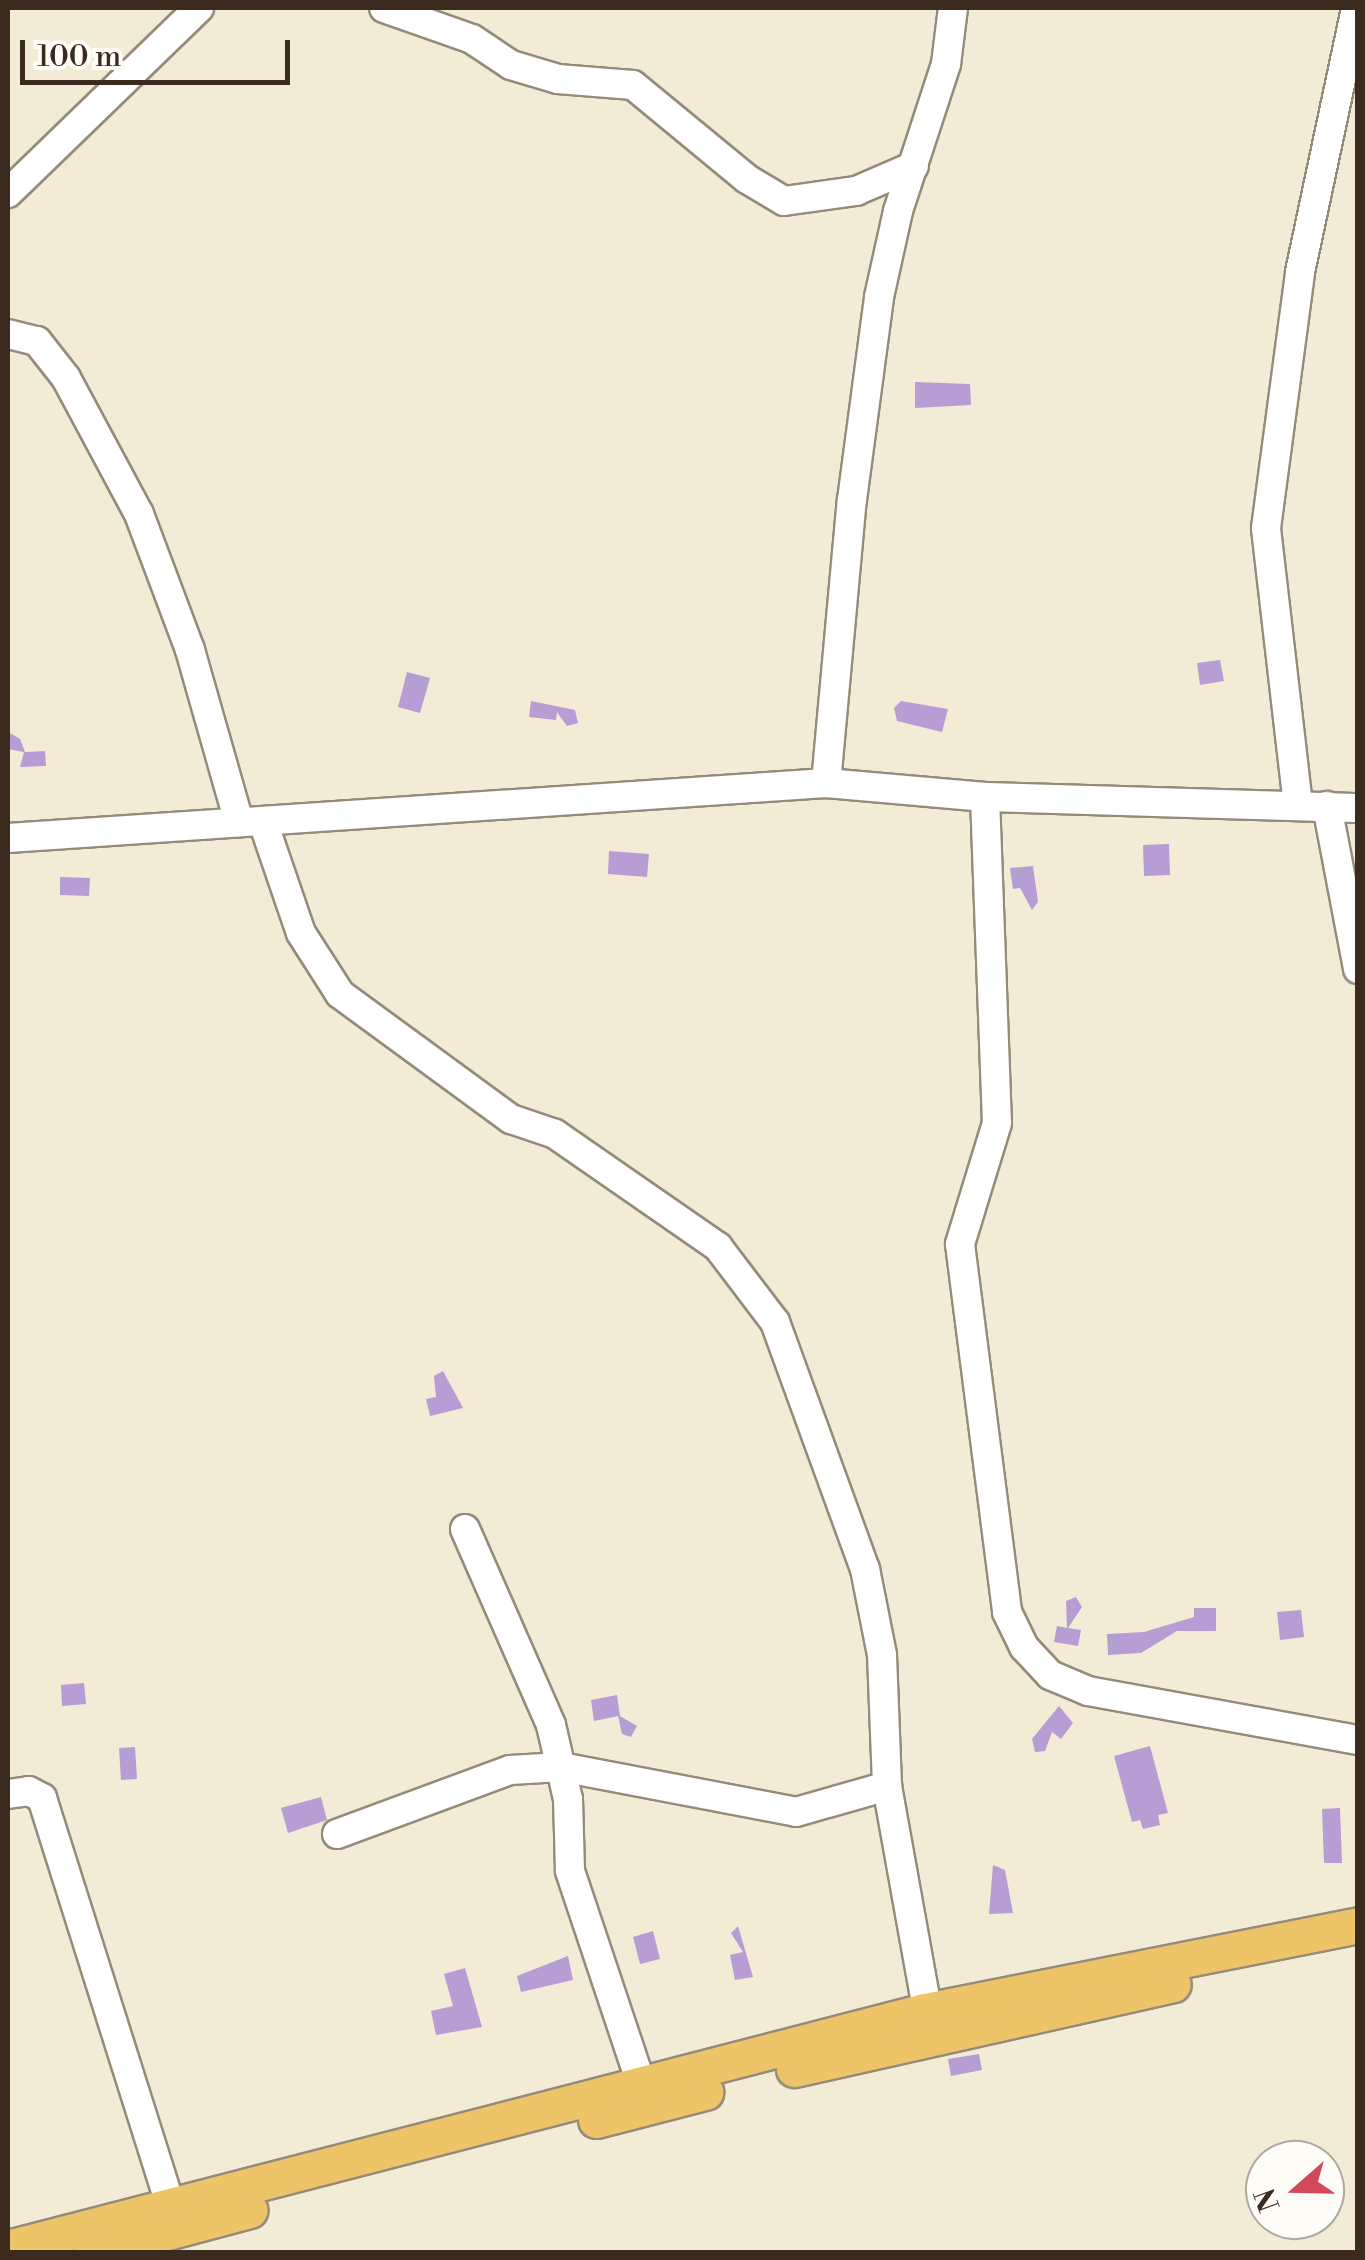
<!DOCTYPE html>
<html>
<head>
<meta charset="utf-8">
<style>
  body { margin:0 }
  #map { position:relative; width:1365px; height:2260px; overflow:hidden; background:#f2ecd6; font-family:"Libre Bodoni",serif }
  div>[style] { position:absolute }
  .building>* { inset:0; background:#b69dd3 }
  .roads { filter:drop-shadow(2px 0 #968b7a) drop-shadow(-2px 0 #968b7a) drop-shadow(0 2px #968b7a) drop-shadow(0 -2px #968b7a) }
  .minor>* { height:28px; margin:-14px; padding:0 14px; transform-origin:14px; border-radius:14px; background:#fff }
  .major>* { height:35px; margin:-17.5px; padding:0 17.5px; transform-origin:17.5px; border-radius:17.5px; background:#eec469 }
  span { translate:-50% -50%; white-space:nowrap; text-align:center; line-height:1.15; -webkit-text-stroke:8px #fdfcf7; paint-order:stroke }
  .frame { position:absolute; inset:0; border:10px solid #3b2a1e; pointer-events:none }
  .north { position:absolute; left:1245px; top:2140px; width:100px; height:100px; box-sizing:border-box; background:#fdfcf7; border:2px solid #afa8a0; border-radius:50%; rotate:250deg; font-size:28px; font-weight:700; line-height:40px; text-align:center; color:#3b2a1e }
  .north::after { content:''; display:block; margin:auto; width:35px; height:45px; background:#d1495b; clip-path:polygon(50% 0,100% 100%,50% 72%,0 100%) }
  .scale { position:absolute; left:20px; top:40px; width:270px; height:45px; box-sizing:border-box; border:5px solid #3b2a1e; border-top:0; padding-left:12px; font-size:30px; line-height:35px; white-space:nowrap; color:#3b2a1e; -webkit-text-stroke:8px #fdfcf7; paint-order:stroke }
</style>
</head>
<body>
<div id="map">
  <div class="building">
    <i style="clip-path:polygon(915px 382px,970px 384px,971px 405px,915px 408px)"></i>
    <i style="clip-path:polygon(1220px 660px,1224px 681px,1200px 685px,1197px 663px)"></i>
    <i style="clip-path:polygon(407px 672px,430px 678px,420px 713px,398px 707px)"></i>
    <i style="clip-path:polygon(531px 701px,575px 710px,578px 723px,567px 726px,557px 712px,556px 720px,529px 717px)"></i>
    <i style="clip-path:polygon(901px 701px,948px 709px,942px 732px,897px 721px,894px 708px)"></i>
    <i style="clip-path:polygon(8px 732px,20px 739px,25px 752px,45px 751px,46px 766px,20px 767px,24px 752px,8px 749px)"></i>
    <i style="clip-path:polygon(1169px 844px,1170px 875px,1144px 876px,1143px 845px)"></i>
    <i style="clip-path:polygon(609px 851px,649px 854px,647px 877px,608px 874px)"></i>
    <i style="clip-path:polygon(1033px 866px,1038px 902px,1032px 910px,1020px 888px,1013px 889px,1010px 868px)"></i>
    <i style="clip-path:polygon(60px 877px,90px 878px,89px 896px,60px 895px)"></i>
    <i style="clip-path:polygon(443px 1371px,463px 1408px,430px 1416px,426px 1399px,436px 1397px,434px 1376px)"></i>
    <i style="clip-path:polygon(1076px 1597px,1082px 1607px,1068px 1628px,1081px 1630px,1078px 1646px,1054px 1642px,1057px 1626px,1067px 1628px,1066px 1601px)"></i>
    <i style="clip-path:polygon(1194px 1608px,1216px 1608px,1216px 1631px,1177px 1631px,1141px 1653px,1108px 1655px,1107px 1634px,1144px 1632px,1194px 1617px)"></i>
    <i style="clip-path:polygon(1301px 1610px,1304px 1637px,1280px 1640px,1277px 1612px)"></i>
    <i style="clip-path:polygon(84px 1683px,86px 1704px,62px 1706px,61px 1685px)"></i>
    <i style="clip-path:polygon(617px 1695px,620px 1716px,637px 1726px,631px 1737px,622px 1734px,618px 1716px,594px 1721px,591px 1700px)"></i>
    <i style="clip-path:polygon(1059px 1706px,1073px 1723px,1061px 1739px,1052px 1732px,1045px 1751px,1035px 1752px,1032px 1739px)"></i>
    <i style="clip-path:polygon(1150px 1746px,1168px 1813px,1158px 1815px,1160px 1825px,1143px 1829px,1140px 1820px,1132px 1822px,1114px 1756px)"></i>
    <i style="clip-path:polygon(135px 1747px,137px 1779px,121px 1780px,119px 1748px)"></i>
    <i style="clip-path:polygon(321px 1797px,327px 1820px,288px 1833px,281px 1808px)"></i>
    <i style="clip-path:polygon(1340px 1808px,1342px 1863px,1324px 1863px,1322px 1809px)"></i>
    <i style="clip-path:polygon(993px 1865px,1005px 1870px,1013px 1913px,989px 1914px)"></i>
    <i style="clip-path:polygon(738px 1926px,753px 1977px,735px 1980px,730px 1955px,743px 1952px,731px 1933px)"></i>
    <i style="clip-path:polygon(653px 1931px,660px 1959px,640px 1964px,633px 1937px)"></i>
    <i style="clip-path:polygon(568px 1956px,573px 1980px,521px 1992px,517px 1976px)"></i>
    <i style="clip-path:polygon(465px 1968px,482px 2027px,436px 2035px,431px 2011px,453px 2006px,444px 1974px)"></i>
    <i style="clip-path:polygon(979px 2054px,982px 2070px,951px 2076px,948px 2059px)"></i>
  </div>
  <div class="roads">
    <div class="minor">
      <i style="left:384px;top:8px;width:93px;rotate:19.4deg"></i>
      <i style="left:472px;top:39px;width:47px;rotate:33.7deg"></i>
      <i style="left:511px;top:65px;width:49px;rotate:16.6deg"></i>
      <i style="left:558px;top:79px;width:75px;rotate:4.6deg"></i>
      <i style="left:633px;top:85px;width:148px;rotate:39.5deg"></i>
      <i style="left:747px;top:179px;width:43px;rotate:30.7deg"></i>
      <i style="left:784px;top:201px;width:73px;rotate:-7.9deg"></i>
      <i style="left:856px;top:191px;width:63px;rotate:-23.3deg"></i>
      <i style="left:8px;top:193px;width:266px;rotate:-44.1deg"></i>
      <i style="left:8px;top:334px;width:30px;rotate:14deg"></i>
      <i style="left:37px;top:341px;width:47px;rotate:51.9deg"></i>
      <i style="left:66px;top:378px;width:154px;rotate:61.8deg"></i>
      <i style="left:139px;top:514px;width:145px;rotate:69.4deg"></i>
      <i style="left:190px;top:650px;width:179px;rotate:74.1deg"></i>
      <i style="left:826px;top:783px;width:284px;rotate:-84.8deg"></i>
      <i style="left:852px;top:500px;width:205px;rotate:-82.4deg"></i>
      <i style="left:879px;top:297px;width:88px;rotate:-77.5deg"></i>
      <i style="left:898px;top:211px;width:155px;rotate:-71.9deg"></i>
      <i style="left:946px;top:64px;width:56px;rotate:-82.9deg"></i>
      <i style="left:985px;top:797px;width:326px;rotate:87.9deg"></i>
      <i style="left:997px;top:1123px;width:127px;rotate:107deg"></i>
      <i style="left:960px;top:1244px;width:371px;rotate:82.7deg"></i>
      <i style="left:1007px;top:1612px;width:39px;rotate:64deg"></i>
      <i style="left:1024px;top:1647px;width:38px;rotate:47deg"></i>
      <i style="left:1050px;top:1675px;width:41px;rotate:22.8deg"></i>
      <i style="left:1088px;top:1691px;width:274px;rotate:10.3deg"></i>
      <i style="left:1298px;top:805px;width:279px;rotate:-96.6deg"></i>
      <i style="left:1266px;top:528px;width:258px;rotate:-82.4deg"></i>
      <i style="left:1300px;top:272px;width:270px;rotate:-78deg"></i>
      <i style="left:1327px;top:806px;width:166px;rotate:79.2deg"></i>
      <i style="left:263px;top:822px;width:117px;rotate:71.1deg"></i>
      <i style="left:301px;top:933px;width:72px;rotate:57.4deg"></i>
      <i style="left:340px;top:994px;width:212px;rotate:36.2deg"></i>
      <i style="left:511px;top:1119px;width:46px;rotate:18.8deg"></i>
      <i style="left:555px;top:1134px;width:198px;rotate:34.7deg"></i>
      <i style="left:718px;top:1247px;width:94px;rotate:52.8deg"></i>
      <i style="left:775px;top:1322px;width:263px;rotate:70deg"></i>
      <i style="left:865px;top:1569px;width:88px;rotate:78.8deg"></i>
      <i style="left:882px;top:1655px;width:131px;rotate:87.8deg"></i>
      <i style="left:887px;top:1786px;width:244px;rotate:79.8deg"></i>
      <i style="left:8px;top:838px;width:820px;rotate:-3.85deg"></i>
      <i style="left:826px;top:783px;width:160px;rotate:5deg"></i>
      <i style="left:985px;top:797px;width:373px;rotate:1.7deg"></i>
      <i style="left:465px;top:1529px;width:214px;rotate:66.3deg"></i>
      <i style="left:551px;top:1725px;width:76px;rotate:77.1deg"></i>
      <i style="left:568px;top:1799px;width:72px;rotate:88.4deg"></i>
      <i style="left:570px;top:1871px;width:224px;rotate:71.5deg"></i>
      <i style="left:8px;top:1794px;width:21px;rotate:-8deg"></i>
      <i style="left:29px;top:1791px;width:15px;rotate:28deg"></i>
      <i style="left:42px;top:1798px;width:428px;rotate:72.5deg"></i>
      <i style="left:337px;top:1834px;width:184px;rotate:-20.3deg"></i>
      <i style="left:510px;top:1770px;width:51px;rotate:-3.4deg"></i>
      <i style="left:561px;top:1767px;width:239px;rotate:10.8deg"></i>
      <i style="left:796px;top:1812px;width:95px;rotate:-15.9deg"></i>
    </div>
    <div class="major">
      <i style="left:794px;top:2069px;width:388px;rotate:-12.6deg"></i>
      <i style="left:596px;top:2120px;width:113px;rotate:-14.4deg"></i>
      <i style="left:8px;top:2248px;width:947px;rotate:-14.49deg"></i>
      <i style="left:925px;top:2011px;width:441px;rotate:-11.2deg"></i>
      <i style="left:92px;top:2252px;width:163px;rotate:-14.9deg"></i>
    </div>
  </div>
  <div class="frame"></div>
  <div class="north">N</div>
  <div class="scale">100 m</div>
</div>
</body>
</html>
